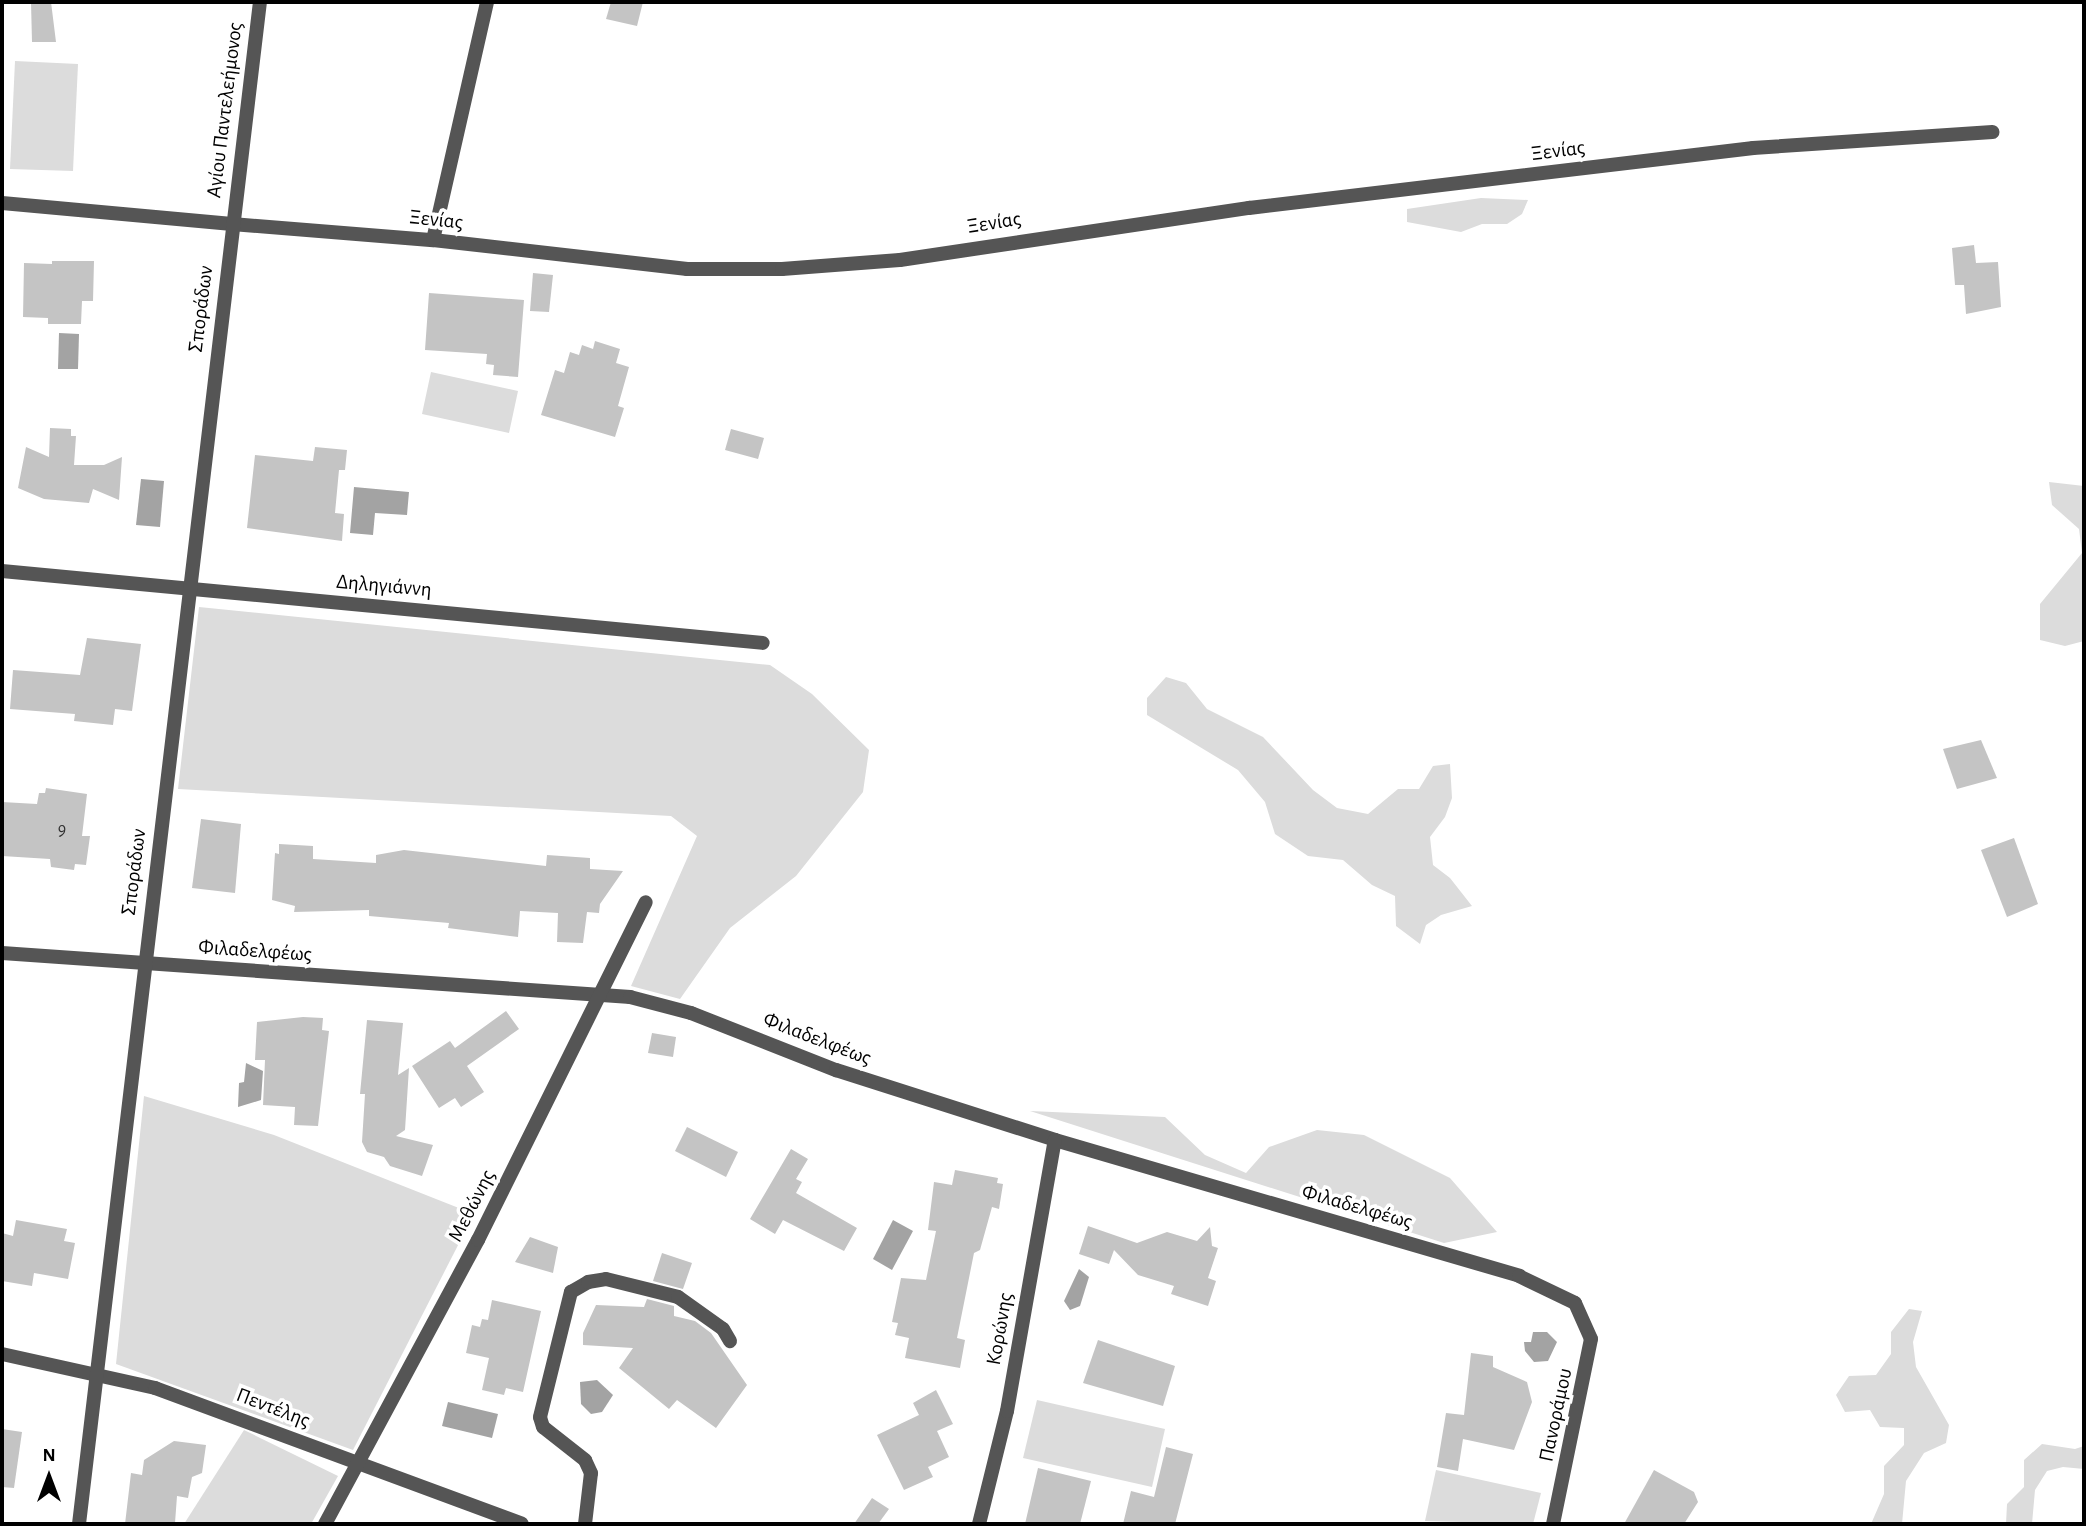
<!DOCTYPE html>
<html>
<head>
<meta charset="utf-8">
<style>
  body { margin:0 }
  #map { position:relative; width:2086px; height:1526px; overflow:hidden; background:#fff; font-family:"Alegreya Sans",sans-serif }
  div>[style] { position:absolute }
  .green>* { inset:0; background:#dcdcdc }
  .water>* { inset:0; background:#a3a3a3 }
  .building>* { inset:0; background:#c4c4c4 }
  .service>* { height:14px; margin:-7px; padding:0 7px; transform-origin:7px; border-radius:7px; background:#555 }
  .minor>* { height:14px; margin:-7px; padding:0 7px; transform-origin:7px; border-radius:7px; background:#555 }
  .tertiary>* { height:14px; margin:-7px; padding:0 7px; transform-origin:7px; border-radius:7px; background:#555 }
  span { translate:-50% -50%; white-space:nowrap; text-align:center; line-height:1.15; -webkit-text-stroke:7px #fff; paint-order:stroke }
  .number-label { font-size:18px; color:#313131 }
  .number-label span { -webkit-text-stroke-width:0 }
  .street-label { font-size:21px; color:#000 }
  .frame { position:absolute; inset:0; border:4px solid #000; pointer-events:none }
  .north { position:absolute; left:14px; top:1442px; width:70px; height:70px; -webkit-text-stroke:5px #fff; paint-order:stroke; rotate:0deg; font-size:19px; font-weight:700; line-height:28px; text-align:center; color:#000 }
  .north::after { content:''; display:block; margin:auto; width:24px; height:32px; background:#000; clip-path:polygon(50% 0,100% 100%,50% 72%,0 100%) }
</style>
</head>
<body>
<div id="map">
  <div class="green">
    <i style="clip-path:polygon(15px 61px,78px 64px,73px 171px,10px 169px)"></i>
    <i style="clip-path:polygon(1481px 198px,1528px 200px,1522px 214px,1507px 224px,1482px 224px,1461px 232px,1407px 222px,1407px 209px)"></i>
    <i style="clip-path:polygon(431px 372px,518px 391px,509px 433px,422px 414px)"></i>
    <i style="clip-path:polygon(2049px 482px,2084px 486px,2084px 641px,2065px 646px,2040px 640px,2040px 604px,2082px 553px,2079px 529px,2052px 505px)"></i>
    <i style="clip-path:polygon(199px 607px,770px 665px,812px 694px,869px 750px,863px 792px,796px 876px,730px 928px,680px 999px,631px 986px,697px 836px,671px 816px,178px 789px)"></i>
    <i style="clip-path:polygon(1166px 677px,1186px 683px,1207px 709px,1263px 737px,1313px 790px,1337px 808px,1368px 814px,1398px 789px,1419px 789px,1433px 766px,1450px 764px,1452px 798px,1445px 817px,1430px 837px,1433px 865px,1450px 878px,1472px 906px,1441px 915px,1426px 925px,1420px 944px,1396px 926px,1395px 896px,1372px 885px,1343px 860px,1308px 856px,1275px 834px,1265px 802px,1238px 770px,1147px 715px,1147px 698px)"></i>
    <i style="clip-path:polygon(144px 1096px,274px 1135px,474px 1214px,353px 1450px,116px 1364px)"></i>
    <i style="clip-path:polygon(1030px 1111px,1165px 1117px,1205px 1155px,1246px 1173px,1269px 1147px,1317px 1130px,1364px 1135px,1450px 1178px,1497px 1232px,1444px 1243px)"></i>
    <i style="clip-path:polygon(1909px 1309px,1922px 1311px,1913px 1342px,1916px 1367px,1949px 1425px,1946px 1443px,1924px 1453px,1906px 1481px,1902px 1524px,1871px 1524px,1884px 1494px,1884px 1466px,1904px 1445px,1904px 1428px,1880px 1427px,1870px 1410px,1845px 1412px,1836px 1395px,1849px 1376px,1876px 1375px,1891px 1354px,1891px 1332px)"></i>
    <i style="clip-path:polygon(1037px 1400px,1165px 1429px,1152px 1487px,1023px 1458px)"></i>
    <i style="clip-path:polygon(244px 1430px,338px 1476px,311px 1524px,184px 1524px)"></i>
    <i style="clip-path:polygon(2042px 1444px,2075px 1449px,2084px 1446px,2084px 1469px,2063px 1467px,2047px 1471px,2035px 1490px,2032px 1524px,2006px 1524px,2007px 1504px,2024px 1487px,2024px 1460px)"></i>
    <i style="clip-path:polygon(1436px 1470px,1541px 1493px,1533px 1524px,1425px 1521px)"></i>
  </div>
  <div class="water">
    <i style="clip-path:polygon(59px 333px,79px 334px,78px 369px,58px 369px)"></i>
    <i style="clip-path:polygon(141px 479px,164px 481px,160px 527px,136px 525px)"></i>
    <i style="clip-path:polygon(354px 487px,409px 492px,407px 515px,375px 513px,373px 535px,350px 533px)"></i>
    <i style="clip-path:polygon(246px 1063px,263px 1071px,261px 1100px,238px 1107px,239px 1083px,244px 1082px)"></i>
    <i style="clip-path:polygon(893px 1220px,913px 1231px,892px 1270px,873px 1259px)"></i>
    <i style="clip-path:polygon(1079px 1269px,1089px 1277px,1080px 1306px,1070px 1310px,1064px 1301px)"></i>
    <i style="clip-path:polygon(1533px 1332px,1547px 1332px,1557px 1342px,1548px 1361px,1534px 1362px,1525px 1351px,1524px 1342px,1531px 1342px)"></i>
    <i style="clip-path:polygon(597px 1380px,613px 1395px,602px 1412px,591px 1414px,581px 1404px,580px 1382px)"></i>
    <i style="clip-path:polygon(448px 1402px,498px 1414px,492px 1438px,442px 1426px)"></i>
  </div>
  <div class="building">
    <i style="clip-path:polygon(31px 2px,51px 2px,56px 42px,32px 42px)"></i>
    <i style="clip-path:polygon(611px 2px,643px 2px,637px 26px,606px 19px)"></i>
    <i style="clip-path:polygon(1974px 245px,1976px 263px,1998px 262px,2001px 307px,1966px 314px,1964px 285px,1955px 285px,1952px 248px)"></i>
    <i style="clip-path:polygon(52px 261px,94px 261px,93px 301px,82px 301px,81px 324px,48px 324px,48px 318px,23px 317px,24px 263px,52px 264px)"></i>
    <i style="clip-path:polygon(533px 273px,553px 275px,549px 312px,530px 311px)"></i>
    <i style="clip-path:polygon(429px 293px,524px 300px,518px 377px,493px 375px,494px 365px,486px 364px,487px 354px,425px 350px)"></i>
    <i style="clip-path:polygon(595px 341px,620px 349px,616px 363px,629px 367px,618px 406px,624px 408px,615px 437px,541px 415px,555px 370px,564px 373px,570px 352px,579px 355px,582px 345px,593px 349px)"></i>
    <i style="clip-path:polygon(50px 428px,71px 429px,71px 436px,76px 436px,74px 465px,104px 465px,122px 457px,119px 500px,93px 489px,89px 503px,44px 499px,18px 488px,26px 447px,49px 457px)"></i>
    <i style="clip-path:polygon(731px 429px,764px 438px,758px 459px,725px 450px)"></i>
    <i style="clip-path:polygon(315px 447px,347px 450px,345px 470px,339px 470px,335px 513px,344px 514px,342px 541px,247px 528px,255px 455px,313px 461px)"></i>
    <i style="clip-path:polygon(87px 638px,141px 644px,132px 711px,115px 709px,113px 725px,74px 721px,75px 714px,10px 709px,13px 670px,80px 675px)"></i>
    <i style="clip-path:polygon(1981px 740px,1997px 778px,1957px 789px,1943px 749px)"></i>
    <i style="clip-path:polygon(46px 788px,87px 794px,82px 836px,90px 836px,86px 865px,75px 864px,74px 870px,51px 867px,50px 859px,2px 856px,2px 802px,37px 804px,39px 793px,45px 793px)"></i>
    <i style="clip-path:polygon(201px 819px,241px 824px,235px 893px,192px 888px)"></i>
    <i style="clip-path:polygon(2014px 838px,2038px 904px,2007px 917px,1981px 850px)"></i>
    <i style="clip-path:polygon(279px 844px,313px 846px,313px 859px,376px 863px,376px 855px,404px 850px,546px 866px,547px 855px,590px 858px,590px 869px,623px 871px,600px 904px,599px 913px,587px 912px,583px 943px,557px 942px,558px 913px,520px 911px,518px 937px,448px 928px,449px 923px,369px 916px,369px 910px,294px 912px,295px 906px,272px 900px,275px 853px,279px 854px)"></i>
    <i style="clip-path:polygon(506px 1011px,519px 1029px,467px 1066px,484px 1092px,461px 1107px,455px 1098px,439px 1108px,412px 1066px,450px 1041px,455px 1048px)"></i>
    <i style="clip-path:polygon(303px 1017px,323px 1018px,322px 1030px,329px 1031px,318px 1126px,294px 1125px,295px 1107px,263px 1105px,265px 1060px,255px 1060px,257px 1022px)"></i>
    <i style="clip-path:polygon(367px 1020px,403px 1023px,398px 1075px,409px 1068px,405px 1130px,396px 1136px,433px 1145px,422px 1176px,390px 1166px,384px 1157px,367px 1152px,362px 1142px,365px 1094px,360px 1094px)"></i>
    <i style="clip-path:polygon(652px 1033px,676px 1037px,673px 1057px,648px 1053px)"></i>
    <i style="clip-path:polygon(687px 1127px,738px 1152px,726px 1177px,675px 1151px)"></i>
    <i style="clip-path:polygon(791px 1149px,808px 1159px,796px 1179px,802px 1182px,796px 1193px,857px 1228px,844px 1251px,783px 1220px,775px 1234px,750px 1219px)"></i>
    <i style="clip-path:polygon(955px 1170px,998px 1178px,997px 1183px,1003px 1184px,999px 1209px,992px 1207px,980px 1250px,974px 1253px,957px 1338px,965px 1340px,960px 1368px,905px 1358px,909px 1338px,895px 1335px,898px 1323px,892px 1322px,901px 1278px,926px 1280px,936px 1231px,928px 1230px,934px 1182px,952px 1185px)"></i>
    <i style="clip-path:polygon(16px 1220px,67px 1229px,64px 1241px,75px 1243px,68px 1279px,34px 1273px,32px 1286px,2px 1281px,2px 1233px,13px 1236px)"></i>
    <i style="clip-path:polygon(1088px 1226px,1137px 1243px,1167px 1232px,1197px 1241px,1210px 1227px,1212px 1246px,1218px 1248px,1208px 1278px,1216px 1281px,1208px 1306px,1171px 1294px,1174px 1286px,1138px 1275px,1114px 1250px,1109px 1264px,1079px 1254px)"></i>
    <i style="clip-path:polygon(530px 1237px,558px 1247px,553px 1273px,515px 1262px)"></i>
    <i style="clip-path:polygon(662px 1253px,692px 1263px,683px 1289px,653px 1281px)"></i>
    <i style="clip-path:polygon(647px 1299px,674px 1306px,674px 1316px,695px 1321px,711px 1333px,747px 1385px,716px 1428px,677px 1400px,669px 1409px,619px 1368px,633px 1348px,583px 1345px,583px 1333px,596px 1305px,644px 1307px)"></i>
    <i style="clip-path:polygon(492px 1300px,541px 1311px,523px 1392px,506px 1388px,504px 1395px,482px 1390px,489px 1358px,466px 1353px,472px 1325px,480px 1327px,482px 1319px,488px 1320px)"></i>
    <i style="clip-path:polygon(1098px 1340px,1175px 1366px,1163px 1406px,1083px 1383px)"></i>
    <i style="clip-path:polygon(1471px 1353px,1493px 1356px,1493px 1367px,1527px 1382px,1532px 1402px,1514px 1450px,1463px 1439px,1458px 1471px,1437px 1467px,1446px 1413px,1464px 1415px)"></i>
    <i style="clip-path:polygon(936px 1390px,953px 1424px,937px 1431px,949px 1457px,928px 1467px,933px 1477px,904px 1490px,877px 1435px,919px 1415px,913px 1403px)"></i>
    <i style="clip-path:polygon(2px 1429px,22px 1432px,14px 1488px,2px 1487px)"></i>
    <i style="clip-path:polygon(174px 1441px,206px 1445px,202px 1473px,192px 1477px,188px 1498px,177px 1496px,175px 1523px,125px 1524px,131px 1473px,142px 1475px,144px 1460px)"></i>
    <i style="clip-path:polygon(1166px 1447px,1193px 1454px,1175px 1524px,1123px 1524px,1131px 1491px,1154px 1497px)"></i>
    <i style="clip-path:polygon(1038px 1468px,1091px 1481px,1080px 1524px,1025px 1524px)"></i>
    <i style="clip-path:polygon(1654px 1470px,1694px 1492px,1698px 1502px,1684px 1524px,1624px 1524px)"></i>
    <i style="clip-path:polygon(872px 1498px,889px 1509px,878px 1524px,854px 1524px)"></i>
  </div>
  <div class="service">
    <i style="left:585px;top:1524px;width:51px;rotate:-83.3deg"></i>
    <i style="left:591px;top:1473px;width:14px;rotate:-115deg"></i>
    <i style="left:585px;top:1460px;width:53px;rotate:-141.8deg"></i>
    <i style="left:543px;top:1427px;width:10px;rotate:-107deg"></i>
    <i style="left:540px;top:1417px;width:129px;rotate:-76.1deg"></i>
    <i style="left:571px;top:1292px;width:20px;rotate:-30deg"></i>
    <i style="left:588px;top:1282px;width:18px;rotate:-9deg"></i>
    <i style="left:606px;top:1279px;width:74px;rotate:14deg"></i>
    <i style="left:678px;top:1297px;width:55px;rotate:35.4deg"></i>
    <i style="left:723px;top:1329px;width:14px;rotate:60deg"></i>
  </div>
  <div class="minor">
    <i style="left:232px;top:224px;width:202px;rotate:4.6deg"></i>
    <i style="left:433px;top:240px;width:256px;rotate:6.5deg"></i>
    <i style="left:687px;top:269px;width:95px"></i>
    <i style="left:782px;top:269px;width:118px;rotate:-4.4deg"></i>
    <i style="left:900px;top:260px;width:353px;rotate:-8.5deg"></i>
    <i style="left:1249px;top:208px;width:508px;rotate:-6.79deg"></i>
    <i style="left:1753px;top:148px;width:240px;rotate:-3.8deg"></i>
    <i style="left:433px;top:240px;width:244px;rotate:-77.2deg"></i>
    <i style="left:2px;top:571px;width:764px;rotate:5.4deg"></i>
    <i style="left:2px;top:953px;width:630px;rotate:4.01deg"></i>
    <i style="left:630px;top:997px;width:63px;rotate:14.7deg"></i>
    <i style="left:691px;top:1013px;width:156px;rotate:21.5deg"></i>
    <i style="left:836px;top:1070px;width:230px;rotate:17.7deg"></i>
    <i style="left:1055px;top:1140px;width:484px;rotate:16.3deg"></i>
    <i style="left:1519px;top:1276px;width:62px;rotate:25.7deg"></i>
    <i style="left:1575px;top:1303px;width:39px;rotate:66deg"></i>
    <i style="left:1591px;top:1339px;width:189px;rotate:101.6deg"></i>
    <i style="left:2px;top:1354px;width:157px;rotate:12.5deg"></i>
    <i style="left:155px;top:1388px;width:391px;rotate:20.3deg"></i>
    <i style="left:325px;top:1524px;width:323px;rotate:-61.7deg"></i>
    <i style="left:478px;top:1240px;width:377px;rotate:-63.6deg"></i>
    <i style="left:979px;top:1524px;width:116px;rotate:-76.1deg"></i>
    <i style="left:1007px;top:1411px;width:275px;rotate:-80deg"></i>
  </div>
  <div class="tertiary">
    <i style="left:2px;top:203px;width:231px;rotate:5.2deg"></i>
    <i style="left:79px;top:1524px;width:1533px;rotate:-83.22deg"></i>
  </div>
  <div class="number-label">
    <span style="left:62px;top:830px">9</span>
  </div>
  <div class="street-label">
    <span style="left:225px;top:110px;rotate:-83deg">Αγίου Παντελεήμονος</span>
    <span style="left:1558px;top:151px;rotate:-7deg">Ξενίας</span>
    <span style="left:436px;top:220px;rotate:6deg">Ξενίας</span>
    <span style="left:994px;top:223px;rotate:-9deg">Ξενίας</span>
    <span style="left:201px;top:309px;rotate:-83deg">Σποράδων</span>
    <span style="left:384px;top:586px;rotate:5deg">Δηληγιάννη</span>
    <span style="left:134px;top:872px;rotate:-83deg">Σποράδων</span>
    <span style="left:255px;top:951px;rotate:4deg">Φιλαδελφέως</span>
    <span style="left:817px;top:1039px;rotate:21deg">Φιλαδελφέως</span>
    <span style="left:472px;top:1206px;rotate:-63deg">Μεθώνης</span>
    <span style="left:1357px;top:1207px;rotate:16deg">Φιλαδελφέως</span>
    <span style="left:1000px;top:1329px;rotate:-80deg">Κορώνης</span>
    <span style="left:273px;top:1408px;rotate:21deg">Πεντέλης</span>
    <span style="left:1556px;top:1415px;rotate:-78deg">Πανοράμου</span>
  </div>
  <div class="frame"></div>
  <div class="north">N</div>
</div>
</body>
</html>
